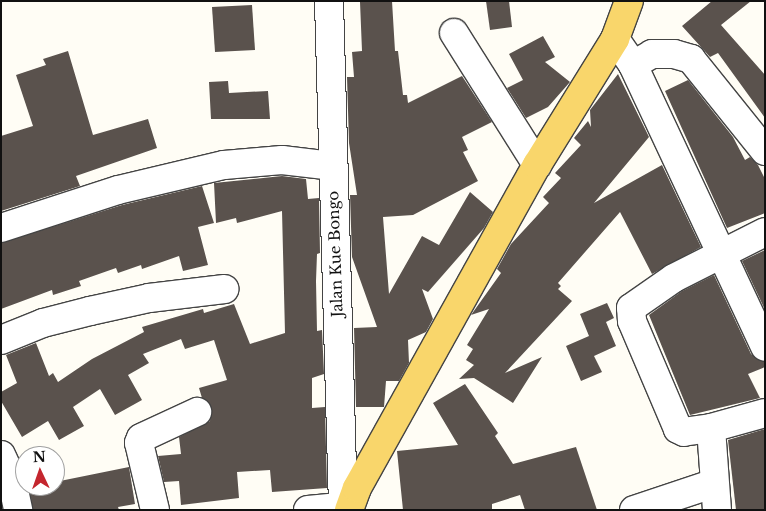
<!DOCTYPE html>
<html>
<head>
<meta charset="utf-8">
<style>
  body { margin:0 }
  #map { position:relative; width:766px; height:511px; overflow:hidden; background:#fffdf5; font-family:"Libre Baskerville",serif }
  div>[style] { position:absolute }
  .building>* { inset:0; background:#5a524d }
  .roads { filter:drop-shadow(1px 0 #444) drop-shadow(-1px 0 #444) drop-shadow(0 1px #444) drop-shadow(0 -1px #444) }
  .minor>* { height:28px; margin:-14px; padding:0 14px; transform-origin:14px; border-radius:14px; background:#fff }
  .major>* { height:28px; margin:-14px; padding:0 14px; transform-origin:14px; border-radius:14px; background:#f9d66b }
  span { translate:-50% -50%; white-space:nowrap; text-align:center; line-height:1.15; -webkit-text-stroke:5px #fff; paint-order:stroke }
  .street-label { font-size:15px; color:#111 }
  .frame { position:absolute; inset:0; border:2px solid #111; pointer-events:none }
  .north { position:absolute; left:15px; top:446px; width:50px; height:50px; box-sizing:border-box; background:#fff; border:1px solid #a0a0a0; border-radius:50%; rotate:357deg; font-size:14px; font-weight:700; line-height:20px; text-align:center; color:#111 }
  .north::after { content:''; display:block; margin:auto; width:18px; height:22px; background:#c4262e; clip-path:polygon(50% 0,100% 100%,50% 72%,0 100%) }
</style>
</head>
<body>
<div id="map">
  <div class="building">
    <i style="clip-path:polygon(392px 1px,395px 51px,398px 51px,403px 95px,407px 95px,408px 103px,462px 76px,492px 122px,462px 137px,468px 150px,463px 152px,478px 181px,413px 215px,383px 217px,389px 294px,422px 236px,439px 245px,470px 192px,493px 212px,484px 228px,428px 292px,422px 289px,433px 319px,426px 332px,408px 340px,409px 363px,399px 381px,386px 381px,384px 407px,356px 407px,354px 328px,377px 327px,352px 257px,350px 195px,357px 195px,349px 143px,347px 77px,354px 77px,352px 52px,362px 51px,360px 2px)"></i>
    <i style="clip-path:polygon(486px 1px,509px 1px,512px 27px,490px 30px)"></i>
    <i style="clip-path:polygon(712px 1px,751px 1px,721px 25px,765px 75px,765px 118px,718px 53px,710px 57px,682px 26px)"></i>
    <i style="clip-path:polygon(252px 5px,255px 50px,215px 52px,212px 7px)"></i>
    <i style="clip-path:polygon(543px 36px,555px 57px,545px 62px,570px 82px,548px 107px,526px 118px,507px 88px,523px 80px,509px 54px)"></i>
    <i style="clip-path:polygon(68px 51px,93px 135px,148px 119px,157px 148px,76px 176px,80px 186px,1px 211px,1px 136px,33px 126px,16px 75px,46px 65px,43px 59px)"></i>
    <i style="clip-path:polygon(618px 74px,649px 137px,594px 203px,662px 165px,701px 247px,652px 274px,620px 212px,558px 283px,561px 286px,558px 289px,572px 301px,505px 373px,542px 357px,513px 403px,474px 378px,459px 379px,474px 365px,466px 360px,473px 349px,467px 345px,489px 309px,471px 315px,501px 273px,497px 269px,511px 244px,549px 203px,543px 197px,561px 178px,555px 173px,581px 145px,574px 138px,588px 121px,591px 127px,590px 110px)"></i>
    <i style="clip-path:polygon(688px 80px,733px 137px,745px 160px,750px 157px,758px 165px,765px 179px,765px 213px,727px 228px,665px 91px)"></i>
    <i style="clip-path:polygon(228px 81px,229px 93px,268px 91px,270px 119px,211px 119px,209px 82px)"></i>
    <i style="clip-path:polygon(282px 176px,306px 179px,308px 199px,319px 198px,320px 253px,317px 254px,316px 281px,317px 331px,322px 330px,324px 374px,312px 378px,312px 408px,325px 407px,327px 488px,272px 492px,270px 470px,237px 472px,239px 498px,181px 505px,179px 481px,164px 482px,158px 456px,181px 454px,179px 437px,210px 421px,211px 406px,202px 398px,199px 388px,227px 380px,214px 340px,185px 349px,181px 339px,143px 354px,149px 363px,128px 375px,142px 400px,115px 415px,100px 389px,73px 407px,84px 426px,59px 440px,48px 421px,22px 437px,1px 401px,1px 392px,17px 383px,6px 355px,36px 343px,49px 376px,53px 373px,58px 382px,92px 359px,144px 332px,142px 327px,203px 309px,204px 313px,234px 304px,250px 344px,285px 333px,282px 211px,237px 223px,236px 218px,216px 223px,214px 183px)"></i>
    <i style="clip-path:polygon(202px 186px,214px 223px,198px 227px,208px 265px,183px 271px,179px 256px,142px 269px,141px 265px,118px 273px,116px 268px,79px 281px,81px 286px,53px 295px,52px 290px,1px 309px,1px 243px,122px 205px)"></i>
    <i style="clip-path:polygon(765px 250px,765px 310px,742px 261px)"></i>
    <i style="clip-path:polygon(714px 275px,751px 354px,765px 362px,765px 367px,748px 374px,760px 398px,690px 415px,649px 315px,682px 291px)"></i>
    <i style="clip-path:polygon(607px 303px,614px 318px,606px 322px,616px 346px,594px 356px,602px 372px,581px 381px,566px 346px,589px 336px,580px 314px)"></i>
    <i style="clip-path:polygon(465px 384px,498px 433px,495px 436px,513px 464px,576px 447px,597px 510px,525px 510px,520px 495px,492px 504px,492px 510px,403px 510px,397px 451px,458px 445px,433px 403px)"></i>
    <i style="clip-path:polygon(765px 429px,765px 510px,736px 510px,728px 440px)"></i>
    <i style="clip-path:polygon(129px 467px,135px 504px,118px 507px,119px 510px,33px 510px,29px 486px,55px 486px,55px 482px)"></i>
  </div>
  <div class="roads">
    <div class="minor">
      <i style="left:329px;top:1px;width:505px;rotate:88.41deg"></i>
      <i style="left:454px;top:33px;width:156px;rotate:57.8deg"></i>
      <i style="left:615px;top:39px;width:32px;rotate:55deg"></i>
      <i style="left:633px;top:65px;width:311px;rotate:64.9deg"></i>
      <i style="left:633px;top:65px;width:22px;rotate:-30deg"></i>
      <i style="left:652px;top:54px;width:22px"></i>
      <i style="left:674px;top:54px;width:18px;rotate:16deg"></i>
      <i style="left:691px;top:59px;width:118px;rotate:51.2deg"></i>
      <i style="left:1px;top:228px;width:123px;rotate:-18deg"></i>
      <i style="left:118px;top:190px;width:109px;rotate:-13.3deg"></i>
      <i style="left:224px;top:165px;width:58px;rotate:-4.9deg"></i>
      <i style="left:282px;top:160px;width:50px;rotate:6.8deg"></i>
      <i style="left:1px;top:340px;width:45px;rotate:-22deg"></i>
      <i style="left:43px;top:323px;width:49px;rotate:-14.3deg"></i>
      <i style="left:90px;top:311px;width:60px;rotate:-12.4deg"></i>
      <i style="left:149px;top:298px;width:76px;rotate:-6.8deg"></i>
      <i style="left:711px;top:428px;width:27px;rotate:172deg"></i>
      <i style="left:684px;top:432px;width:7px;rotate:-153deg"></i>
      <i style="left:678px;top:429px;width:117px;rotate:-113.1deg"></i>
      <i style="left:632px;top:321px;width:13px;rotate:-94deg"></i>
      <i style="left:631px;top:308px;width:52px;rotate:-34.9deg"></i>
      <i style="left:674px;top:278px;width:102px;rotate:-26.8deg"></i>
      <i style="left:1px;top:455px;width:23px;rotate:65deg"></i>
      <i style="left:11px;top:476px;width:35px;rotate:78deg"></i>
      <i style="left:155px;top:510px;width:69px;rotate:-103.4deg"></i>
      <i style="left:139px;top:443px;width:5px;rotate:-68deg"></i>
      <i style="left:141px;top:438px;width:62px;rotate:-24.9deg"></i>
      <i style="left:308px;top:510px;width:42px;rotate:-5.4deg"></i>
      <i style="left:634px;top:510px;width:82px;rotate:-18.4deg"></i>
      <i style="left:717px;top:510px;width:82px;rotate:-94.2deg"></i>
      <i style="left:711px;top:428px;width:56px;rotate:-15.5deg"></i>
    </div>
    <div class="major">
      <i style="left:349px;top:510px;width:23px;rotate:-70deg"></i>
      <i style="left:357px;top:488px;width:370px;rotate:-60.9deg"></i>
      <i style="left:537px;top:165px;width:148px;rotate:-58.2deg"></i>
      <i style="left:615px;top:39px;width:40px;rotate:-69.8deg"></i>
    </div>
  </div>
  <div class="street-label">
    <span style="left:335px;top:254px;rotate:-92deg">Jalan Kue Bongo</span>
  </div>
  <div class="frame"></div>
  <div class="north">N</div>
</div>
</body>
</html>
